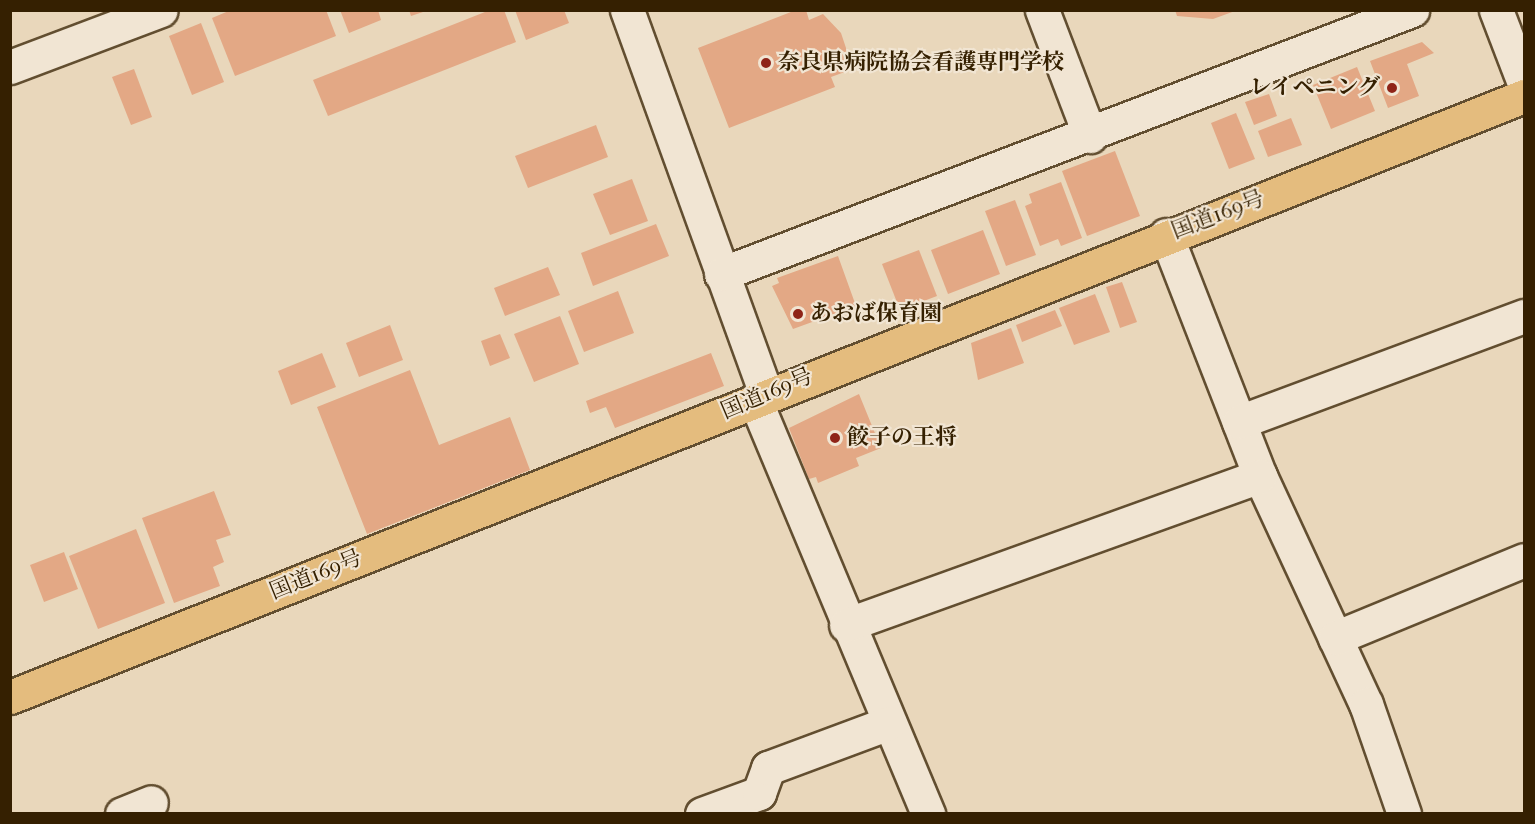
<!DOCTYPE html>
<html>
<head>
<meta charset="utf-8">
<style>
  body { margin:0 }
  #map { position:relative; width:1535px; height:824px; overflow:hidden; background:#e9d7bb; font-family:"IM FELL French Canon","Noto Serif JP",serif }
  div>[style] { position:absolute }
  .building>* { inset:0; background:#e3a885 }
  .roads { filter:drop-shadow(2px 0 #624e30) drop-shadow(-2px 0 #624e30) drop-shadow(0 2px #624e30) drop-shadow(0 -2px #624e30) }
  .minor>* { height:33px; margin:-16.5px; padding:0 16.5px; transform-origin:16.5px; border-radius:16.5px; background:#f1e5d3 }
  .highway>* { height:33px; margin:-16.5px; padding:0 16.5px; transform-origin:16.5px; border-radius:16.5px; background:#e4bc7e }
  .dots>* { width:16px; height:16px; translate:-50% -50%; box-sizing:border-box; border:3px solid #f1e5d3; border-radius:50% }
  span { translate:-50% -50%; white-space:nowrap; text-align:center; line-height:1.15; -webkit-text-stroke:4.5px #f1e5d3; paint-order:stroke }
  .poi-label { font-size:22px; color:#352001; font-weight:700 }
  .left { translate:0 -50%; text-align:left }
  .right { translate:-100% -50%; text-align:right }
  .street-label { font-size:22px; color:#352001 }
  .frame { position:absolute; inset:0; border:12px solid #352001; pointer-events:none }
</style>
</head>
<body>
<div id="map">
  <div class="building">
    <i style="clip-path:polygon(231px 10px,326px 10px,336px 36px,235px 76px,212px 18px)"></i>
    <i style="clip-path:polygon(340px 10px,378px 10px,381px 20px,349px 33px)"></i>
    <i style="clip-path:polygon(409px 10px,426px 10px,426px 11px,411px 16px)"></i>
    <i style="clip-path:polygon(490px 10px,504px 10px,516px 42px,328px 116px,313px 80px)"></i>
    <i style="clip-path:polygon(515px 10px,564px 10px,569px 23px,526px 40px)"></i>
    <i style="clip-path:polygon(796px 10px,806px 10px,809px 20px,823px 14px,841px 33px,853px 69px,831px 77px,835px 87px,729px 128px,698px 48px)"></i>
    <i style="clip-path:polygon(1175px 10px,1235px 10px,1235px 11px,1213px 19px,1177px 16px)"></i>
    <i style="clip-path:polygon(201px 23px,224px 82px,192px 95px,169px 36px)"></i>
    <i style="clip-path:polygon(1422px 42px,1434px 53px,1407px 64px,1419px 96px,1388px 108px,1370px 61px)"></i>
    <i style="clip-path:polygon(1357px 67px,1375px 111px,1331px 129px,1313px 85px)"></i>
    <i style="clip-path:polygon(134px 69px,152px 117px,131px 125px,112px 77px)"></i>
    <i style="clip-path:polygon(1269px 94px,1277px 116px,1254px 125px,1245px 102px)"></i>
    <i style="clip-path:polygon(1236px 113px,1255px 159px,1229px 169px,1211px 123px)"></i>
    <i style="clip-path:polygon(1291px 118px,1302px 145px,1268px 157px,1258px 131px)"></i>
    <i style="clip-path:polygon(596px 125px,608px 157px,528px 188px,515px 156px)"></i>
    <i style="clip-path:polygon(1115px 151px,1140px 216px,1087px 236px,1062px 171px)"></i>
    <i style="clip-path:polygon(632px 179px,648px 221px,610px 235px,593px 194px)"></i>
    <i style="clip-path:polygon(1061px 182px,1082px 238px,1061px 246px,1058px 239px,1040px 246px,1025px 206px,1032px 203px,1029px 194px)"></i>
    <i style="clip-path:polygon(1015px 200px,1036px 255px,1006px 266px,985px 211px)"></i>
    <i style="clip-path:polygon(656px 224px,669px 256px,593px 286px,581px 253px)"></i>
    <i style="clip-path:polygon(983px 230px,1000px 274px,948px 294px,931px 250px)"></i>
    <i style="clip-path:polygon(919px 250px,937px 296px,900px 310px,882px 264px)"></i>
    <i style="clip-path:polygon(838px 256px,856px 306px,793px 329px,772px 286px,779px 283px,777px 278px)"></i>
    <i style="clip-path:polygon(548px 267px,560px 295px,505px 316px,494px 288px)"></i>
    <i style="clip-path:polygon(1122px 282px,1137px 322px,1120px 328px,1106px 287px)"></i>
    <i style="clip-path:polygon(618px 291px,634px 333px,584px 352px,568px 311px)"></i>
    <i style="clip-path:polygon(1095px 294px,1110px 332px,1074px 345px,1059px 308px)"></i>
    <i style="clip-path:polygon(1055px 310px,1062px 326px,1022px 342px,1016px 325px)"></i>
    <i style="clip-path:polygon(560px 316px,579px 364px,534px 382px,514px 334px)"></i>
    <i style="clip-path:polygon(390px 325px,403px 360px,359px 377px,346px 343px)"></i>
    <i style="clip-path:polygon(1011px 328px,1024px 363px,978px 380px,971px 343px)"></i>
    <i style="clip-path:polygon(500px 334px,510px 358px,490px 366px,481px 341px)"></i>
    <i style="clip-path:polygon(322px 353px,336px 387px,291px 405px,278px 371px)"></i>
    <i style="clip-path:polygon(711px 353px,724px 386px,615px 428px,606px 407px,590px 413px,586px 401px)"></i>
    <i style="clip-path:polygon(410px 370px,439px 445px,510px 417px,530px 470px,367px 534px,317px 407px)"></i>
    <i style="clip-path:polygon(859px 394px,881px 448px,856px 458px,859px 466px,818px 483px,816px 477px,809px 479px,789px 428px)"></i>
    <i style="clip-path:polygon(214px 491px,231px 535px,216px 540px,224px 562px,213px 567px,220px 586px,174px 603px,142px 518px)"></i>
    <i style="clip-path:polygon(136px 529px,165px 603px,98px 629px,69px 556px)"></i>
    <i style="clip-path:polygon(64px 552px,78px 589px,44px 602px,30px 565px)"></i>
  </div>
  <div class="roads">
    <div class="minor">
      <i style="left:627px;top:10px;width:407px;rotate:70.1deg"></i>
      <i style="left:1042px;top:10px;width:135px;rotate:69.1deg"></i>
      <i style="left:1496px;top:10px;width:78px;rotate:69deg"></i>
      <i style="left:10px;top:67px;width:161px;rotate:-20.7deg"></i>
      <i style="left:1166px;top:235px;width:259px;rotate:68.7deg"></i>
      <i style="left:1260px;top:476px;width:251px;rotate:65.1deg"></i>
      <i style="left:1366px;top:704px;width:116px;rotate:70.9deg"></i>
      <i style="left:721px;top:274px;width:740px;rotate:-20.91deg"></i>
      <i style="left:755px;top:400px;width:449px;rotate:67.3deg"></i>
      <i style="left:1239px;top:422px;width:304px;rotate:-20.4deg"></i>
      <i style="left:846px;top:625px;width:440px;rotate:-19.8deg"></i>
      <i style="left:1335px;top:638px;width:204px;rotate:-22.4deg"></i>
      <i style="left:122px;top:814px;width:31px;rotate:-22deg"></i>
      <i style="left:702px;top:814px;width:61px;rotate:-20.2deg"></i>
      <i style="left:759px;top:793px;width:27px;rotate:-70deg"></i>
      <i style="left:768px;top:768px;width:129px;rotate:-20.4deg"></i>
    </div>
    <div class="highway">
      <i style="left:10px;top:697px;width:1629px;rotate:-21.65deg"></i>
    </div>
  </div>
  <div class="dots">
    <i style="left:766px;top:63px;background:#8f2418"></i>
    <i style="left:1392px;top:88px;background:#8f2418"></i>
    <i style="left:798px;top:314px;background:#8f2418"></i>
    <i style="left:835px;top:438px;background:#8f2418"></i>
  </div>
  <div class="poi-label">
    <span class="left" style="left:778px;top:63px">奈良県病院協会看護専門学校</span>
    <span class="right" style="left:1380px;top:88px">レイペニング</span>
    <span class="left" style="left:810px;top:314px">あおば保育園</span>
    <span class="left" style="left:847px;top:438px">餃子の王将</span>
  </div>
  <div class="street-label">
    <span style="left:1218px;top:215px;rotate:-21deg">国道169号</span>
    <span style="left:767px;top:394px;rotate:-23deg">国道169号</span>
    <span style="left:316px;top:575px;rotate:-22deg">国道169号</span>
  </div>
  <div class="frame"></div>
</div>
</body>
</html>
